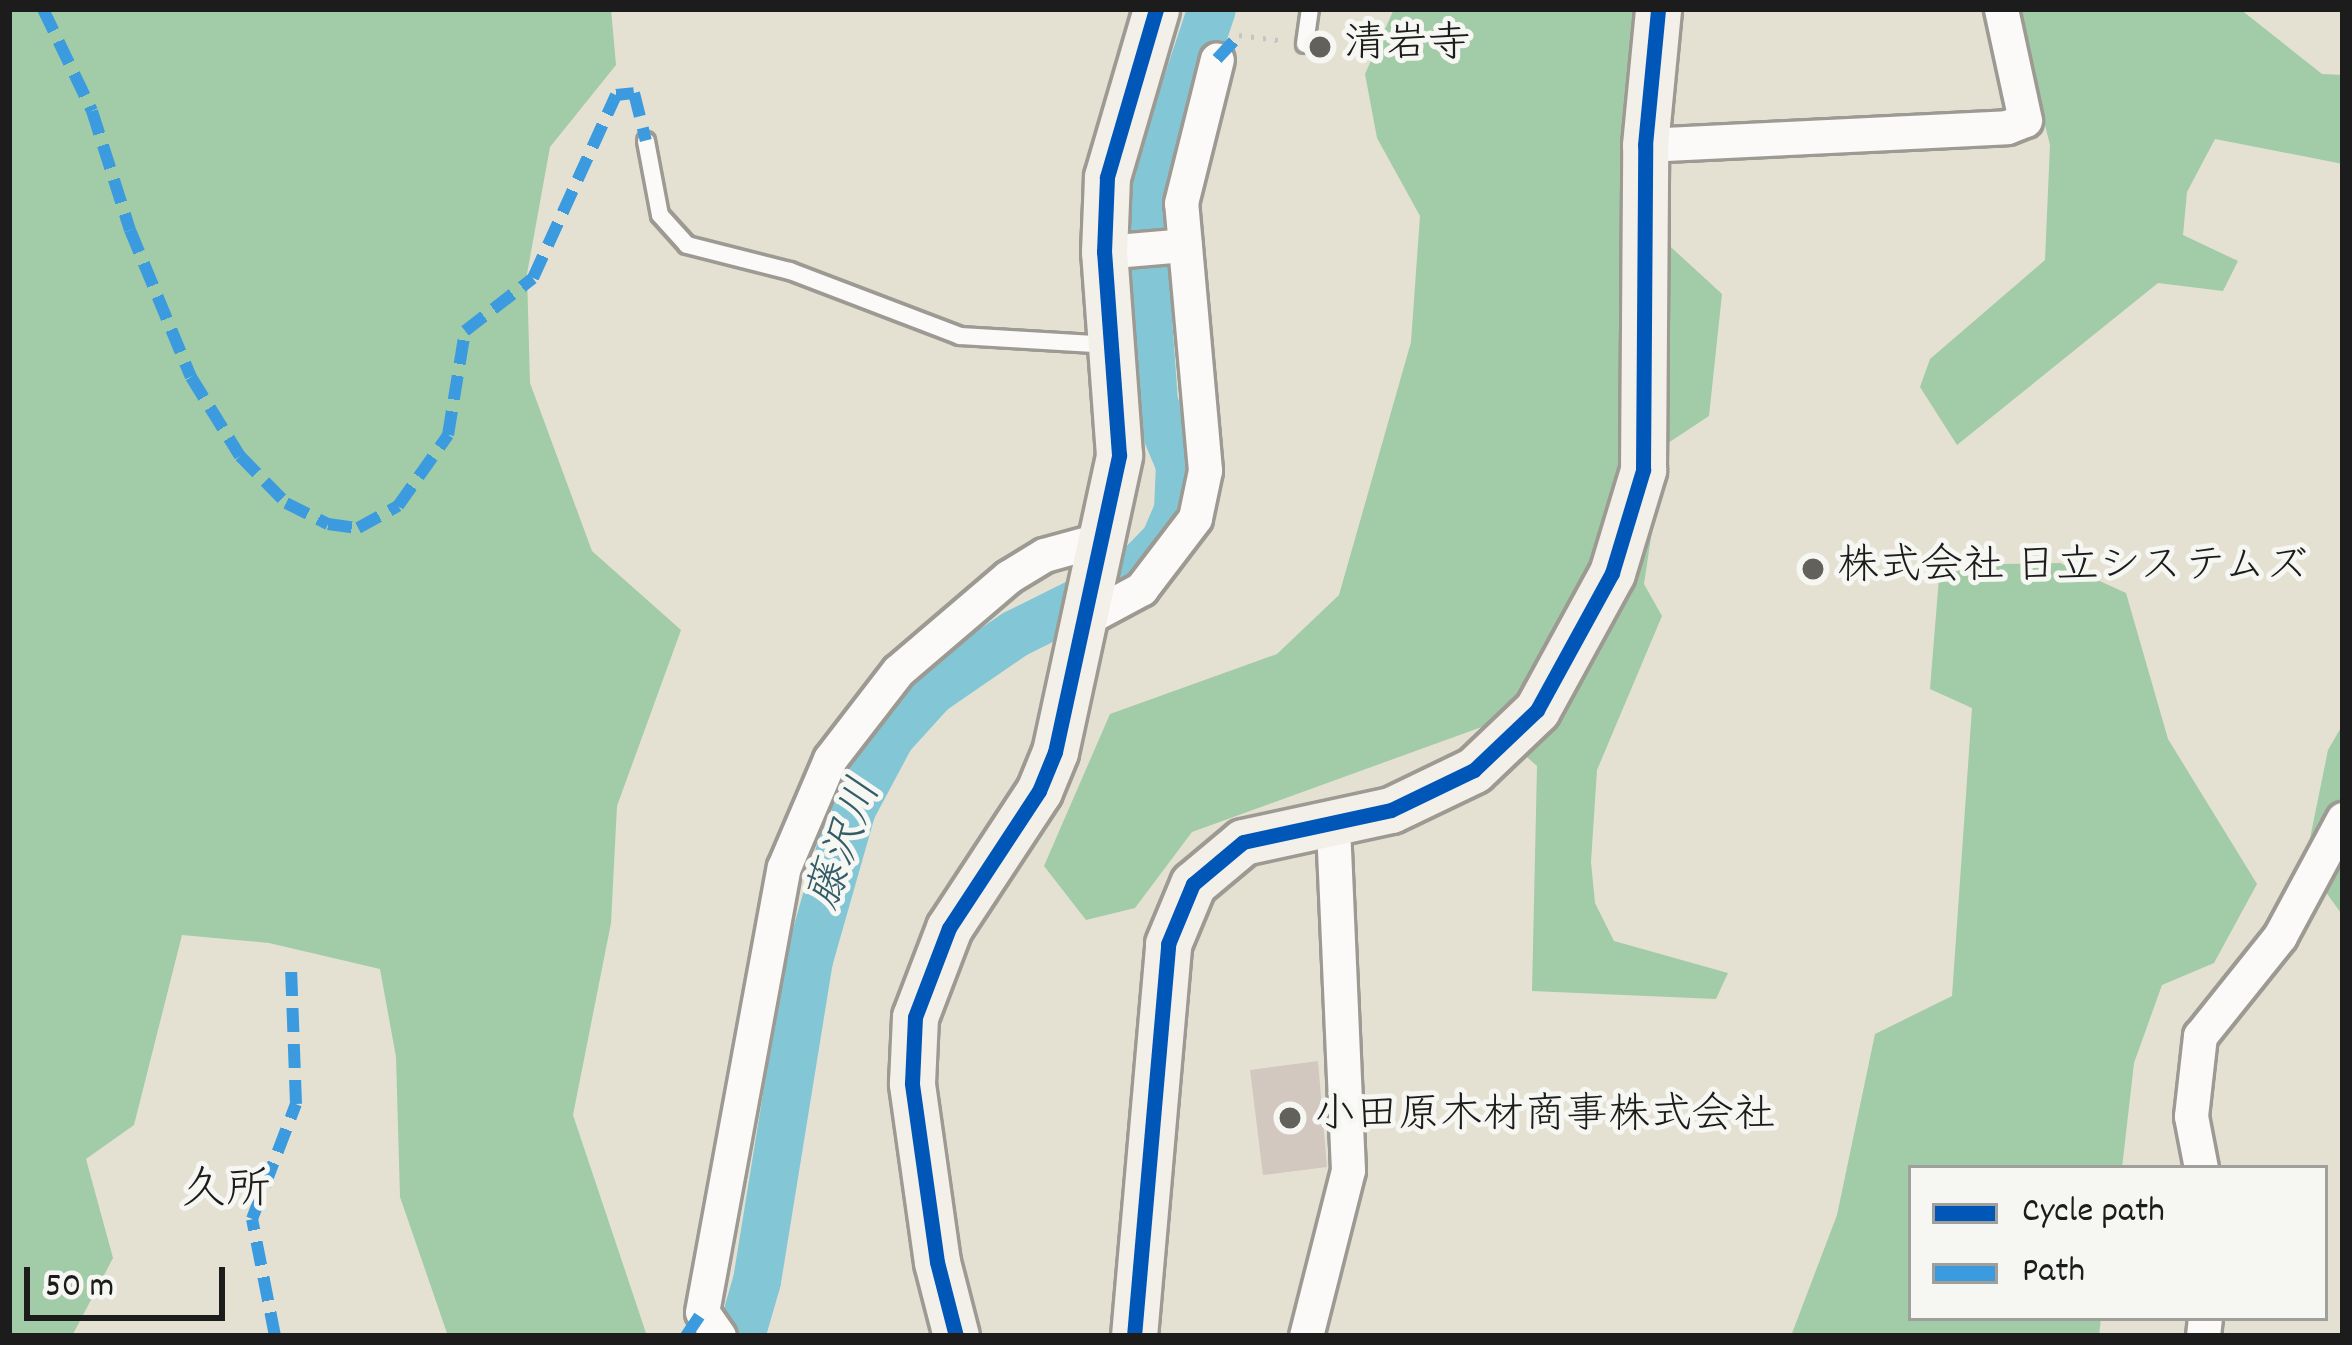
<!DOCTYPE html>
<html>
<head>
<meta charset="utf-8">
<style>
  body { margin:0 }
  #map { position:relative; width:2352px; height:1345px; overflow:hidden; background:#e4e1d3; font-family:Dekko,"Klee One",sans-serif }
  div>[style] { position:absolute }
  .forest>* { inset:0; background:#a2cba7 }
  .river>* { height:48px; margin:-24px; padding:0 24px; transform-origin:24px; border-radius:24px; background:#83c7d6 }
  .building>* { inset:0; background:#d2c8bf }
  .path>* { height:4.5px; margin-top:-2.25px; transform-origin:0; background:repeating-linear-gradient(90deg,#c5c5c1 0 3px,transparent 0 12px) }
  .roads { filter:drop-shadow(3px 0 #9c9a92) drop-shadow(-3px 0 #9c9a92) drop-shadow(0 3px #9c9a92) drop-shadow(0 -3px #9c9a92) }
  .lane>* { height:16px; margin:-8px; padding:0 8px; transform-origin:8px; border-radius:8px; background:#fbfaf8 }
  .street>* { height:33px; margin:-16.5px; padding:0 16.5px; transform-origin:16.5px; border-radius:16.5px; background:#fbfaf8 }
  .secondary>* { height:45px; margin:-22.5px; padding:0 22.5px; transform-origin:22.5px; border-radius:22.5px; background:#f3f0ea }
  .quiet>* { height:12px; margin-top:-6px; transform-origin:0; background:repeating-linear-gradient(90deg,#3c9bdf 0 24px,transparent 0 36px) }
  .cycleway>* { height:15px; margin:-7.5px; padding:0 7.5px; transform-origin:7.5px; border-radius:7.5px; background:#0057b8 }
  .dots>* { width:33px; height:33px; translate:-50% -50%; box-sizing:border-box; border:6px solid #f6f6f2; border-radius:50% }
  span { translate:-50% -50%; white-space:nowrap; text-align:center; line-height:1.15; -webkit-text-stroke:10px #f6f6f2; paint-order:stroke }
  .poi-label { font-size:42px; color:#1c1c1c }
  .left { translate:0 -50%; text-align:left }
  .water-label { font-size:45px; color:#345c67; font-style:italic }
  .neighbourhood-label { font-size:45px; color:#1c1c1c }
  .frame { position:absolute; inset:0; border:12px solid #1c1c1c; pointer-events:none }
  .legend { position:absolute; left:1908px; top:1165px; width:420px; height:156px; box-sizing:border-box; background:#f6f6f2; border:3px solid #9f9f9c; margin:0; padding:15px 21px; list-style:none; font-size:36px; color:#1c1c1c }
  .legend li { display:flex; align-items:center; gap:24px; height:60px }
  .legend b { width:60px; border:3px solid #9f9f9c }
  .scale { position:absolute; left:24px; top:1267px; width:201px; height:54px; box-sizing:border-box; border:6px solid #1c1c1c; border-top:0; padding-left:15px; font-size:36px; line-height:42px; white-space:nowrap; color:#1c1c1c; -webkit-text-stroke:9px #f6f6f2; paint-order:stroke }
</style>
</head>
<body>
<div id="map">
  <div class="forest">
    <i style="clip-path:polygon(9px 9px,611px 9px,616px 65px,550px 147px,527px 274px,530px 383px,592px 551px,681px 630px,617px 806px,611px 923px,573px 1115px,647px 1336px,448px 1336px,400px 1197px,396px 1057px,380px 969px,269px 943px,182px 935px,134px 1125px,86px 1159px,113px 1258px,72px 1336px,9px 1336px)"></i>
    <i style="clip-path:polygon(1394px 9px,1649px 9px,1625px 205px,1722px 294px,1709px 416px,1665px 445px,1644px 584px,1662px 616px,1597px 770px,1591px 862px,1595px 903px,1614px 941px,1728px 973px,1716px 999px,1532px 991px,1537px 766px,1490px 724px,1192px 832px,1135px 908px,1086px 920px,1044px 866px,1110px 714px,1277px 654px,1339px 595px,1411px 342px,1420px 216px,1377px 138px,1365px 74px)"></i>
    <i style="clip-path:polygon(2016px 9px,2240px 9px,2322px 74px,2343px 75px,2343px 164px,2215px 139px,2187px 192px,2183px 235px,2238px 261px,2223px 291px,2158px 283px,1957px 445px,1920px 387px,1930px 359px,2045px 260px,2050px 145px)"></i>
    <i style="clip-path:polygon(2060px 563px,2126px 593px,2168px 739px,2257px 884px,2214px 963px,2162px 985px,2134px 1063px,2122px 1168px,1911px 1168px,1911px 1318px,2101px 1318px,2099px 1336px,1791px 1336px,1837px 1215px,1875px 1034px,1952px 996px,1972px 708px,1930px 689px,1940px 565px)"></i>
    <i style="clip-path:polygon(2343px 724px,2343px 916px,2305px 863px,2328px 750px)"></i>
  </div>
  <div class="river">
    <i style="left:741px;top:1336px;width:57px;rotate:-73.8deg"></i>
    <i style="left:757px;top:1281px;width:325px;rotate:-80.8deg"></i>
    <i style="left:809px;top:960px;width:157px;rotate:-74.1deg"></i>
    <i style="left:852px;top:809px;width:83px;rotate:-61.9deg"></i>
    <i style="left:891px;top:736px;width:61px;rotate:-47.7deg"></i>
    <i style="left:932px;top:691px;width:101px;rotate:-34.5deg"></i>
    <i style="left:1015px;top:634px;width:128px;rotate:-26.4deg"></i>
    <i style="left:1130px;top:577px;width:50px;rotate:-45.8deg"></i>
    <i style="left:1165px;top:541px;width:34px;rotate:-67deg"></i>
    <i style="left:1178px;top:510px;width:45px;rotate:-87.5deg"></i>
    <i style="left:1180px;top:465px;width:67px;rotate:-112.8deg"></i>
    <i style="left:1154px;top:403px;width:158px;rotate:-94deg"></i>
    <i style="left:1143px;top:245px;width:69px;rotate:-79.2deg"></i>
    <i style="left:1156px;top:177px;width:177px;rotate:-71.6deg"></i>
  </div>
  <div class="building">
    <i style="clip-path:polygon(1318px 1061px,1327px 1167px,1263px 1175px,1250px 1070px)"></i>
  </div>
  <div class="path">
    <i style="left:1239px;top:35px;width:47px;rotate:7.3deg"></i>
  </div>
  <div class="roads">
    <div class="lane">
      <i style="left:1305px;top:44px;width:35px;rotate:-82deg"></i>
      <i style="left:646px;top:141px;width:75px;rotate:79.3deg"></i>
      <i style="left:660px;top:215px;width:40px;rotate:48deg"></i>
      <i style="left:687px;top:245px;width:106px;rotate:14.2deg"></i>
      <i style="left:790px;top:271px;width:182px;rotate:20.9deg"></i>
      <i style="left:960px;top:336px;width:151px;rotate:3.4deg"></i>
    </div>
    <div class="street">
      <i style="left:1645px;top:145px;width:362px;rotate:-2.8deg"></i>
      <i style="left:2007px;top:127px;width:19px;rotate:-21deg"></i>
      <i style="left:2025px;top:120px;width:114px;rotate:-102.2deg"></i>
      <i style="left:1104px;top:252px;width:81px;rotate:-4.9deg"></i>
      <i style="left:1085px;top:619px;width:64px;rotate:-28.2deg"></i>
      <i style="left:1141px;top:589px;width:89px;rotate:-52.7deg"></i>
      <i style="left:1195px;top:518px;width:49px;rotate:-78.2deg"></i>
      <i style="left:1205px;top:470px;width:268px;rotate:-95.1deg"></i>
      <i style="left:1181px;top:203px;width:148px;rotate:-76deg"></i>
      <i style="left:2201px;top:1168px;width:53px;rotate:-100.9deg"></i>
      <i style="left:2191px;top:1116px;width:81px;rotate:-83.6deg"></i>
      <i style="left:2200px;top:1036px;width:128px;rotate:-51.3deg"></i>
      <i style="left:2280px;top:936px;width:133px;rotate:-61.7deg"></i>
      <i style="left:719px;top:1336px;width:29px;rotate:-125deg"></i>
      <i style="left:702px;top:1312px;width:452px;rotate:-79.6deg"></i>
      <i style="left:784px;top:867px;width:117px;rotate:-66.9deg"></i>
      <i style="left:830px;top:759px;width:111px;rotate:-52.3deg"></i>
      <i style="left:898px;top:671px;width:145px;rotate:-40.5deg"></i>
      <i style="left:1008px;top:577px;width:42px;rotate:-31.4deg"></i>
      <i style="left:1044px;top:555px;width:57px;rotate:-15.3deg"></i>
      <i style="left:1306px;top:1336px;width:171px;rotate:-75.8deg"></i>
      <i style="left:1348px;top:1170px;width:347px;rotate:-92.5deg"></i>
      <i style="left:2203px;top:1336px;width:18px;rotate:-84deg"></i>
    </div>
    <div class="secondary">
      <i style="left:956px;top:1336px;width:76px;rotate:-104.4deg"></i>
      <i style="left:937px;top:1262px;width:181px;rotate:-98deg"></i>
      <i style="left:912px;top:1083px;width:66px;rotate:-87.4deg"></i>
      <i style="left:915px;top:1017px;width:95px;rotate:-69.1deg"></i>
      <i style="left:949px;top:928px;width:164px;rotate:-56.7deg"></i>
      <i style="left:1039px;top:791px;width:42px;rotate:-67.7deg"></i>
      <i style="left:1055px;top:752px;width:304px;rotate:-77.8deg"></i>
      <i style="left:1119px;top:455px;width:204px;rotate:-94.2deg"></i>
      <i style="left:1104px;top:252px;width:75px;rotate:-87.7deg"></i>
      <i style="left:1107px;top:177px;width:175px;rotate:-73.7deg"></i>
      <i style="left:1134px;top:1336px;width:393px;rotate:-85deg"></i>
      <i style="left:1168px;top:944px;width:65px;rotate:-67.4deg"></i>
      <i style="left:1193px;top:884px;width:65px;rotate:-40deg"></i>
      <i style="left:1243px;top:842px;width:151px;rotate:-12.2deg"></i>
      <i style="left:1391px;top:810px;width:92px;rotate:-25.7deg"></i>
      <i style="left:1474px;top:770px;width:87px;rotate:-43.6deg"></i>
      <i style="left:1537px;top:710px;width:156px;rotate:-61.3deg"></i>
      <i style="left:1612px;top:573px;width:108px;rotate:-73.2deg"></i>
      <i style="left:1643px;top:470px;width:325px;rotate:-89.6deg"></i>
      <i style="left:1645px;top:145px;width:137px;rotate:-84.5deg"></i>
    </div>
  </div>
  <div class="quiet">
    <i style="left:43px;top:9px;width:113px;rotate:64.3deg"></i>
    <i style="left:92px;top:111px;width:125px;rotate:72.3deg"></i>
    <i style="left:130px;top:230px;width:159px;rotate:67.5deg"></i>
    <i style="left:191px;top:377px;width:93px;rotate:58.2deg"></i>
    <i style="left:240px;top:456px;width:66px;rotate:45.6deg"></i>
    <i style="left:286px;top:503px;width:47px;rotate:26.6deg"></i>
    <i style="left:328px;top:524px;width:30px;rotate:8deg"></i>
    <i style="left:358px;top:528px;width:46px;rotate:-28.8deg"></i>
    <i style="left:398px;top:506px;width:87px;rotate:-54.8deg"></i>
    <i style="left:448px;top:435px;width:105px;rotate:-80.7deg"></i>
    <i style="left:465px;top:331px;width:86px;rotate:-37.9deg"></i>
    <i style="left:533px;top:278px;width:201px;rotate:-65.6deg"></i>
    <i style="left:616px;top:95px;width:18px;rotate:-6deg"></i>
    <i style="left:634px;top:93px;width:49px;rotate:76deg"></i>
    <i style="left:1217px;top:59px;width:33px;rotate:-47deg"></i>
    <i style="left:275px;top:1336px;width:119px;rotate:-101.1deg"></i>
    <i style="left:252px;top:1219px;width:123px;rotate:-69.1deg"></i>
    <i style="left:296px;top:1104px;width:135px;rotate:-92.1deg"></i>
    <i style="left:686px;top:1336px;width:29px;rotate:-56deg"></i>
  </div>
  <div class="cycleway">
    <i style="left:956px;top:1336px;width:76px;rotate:-104.4deg"></i>
    <i style="left:937px;top:1262px;width:181px;rotate:-98deg"></i>
    <i style="left:912px;top:1083px;width:66px;rotate:-87.4deg"></i>
    <i style="left:915px;top:1017px;width:95px;rotate:-69.1deg"></i>
    <i style="left:949px;top:928px;width:164px;rotate:-56.7deg"></i>
    <i style="left:1039px;top:791px;width:42px;rotate:-67.7deg"></i>
    <i style="left:1055px;top:752px;width:304px;rotate:-77.8deg"></i>
    <i style="left:1119px;top:455px;width:204px;rotate:-94.2deg"></i>
    <i style="left:1104px;top:252px;width:75px;rotate:-87.7deg"></i>
    <i style="left:1107px;top:177px;width:175px;rotate:-73.7deg"></i>
    <i style="left:1134px;top:1336px;width:393px;rotate:-85deg"></i>
    <i style="left:1168px;top:944px;width:65px;rotate:-67.4deg"></i>
    <i style="left:1193px;top:884px;width:65px;rotate:-40deg"></i>
    <i style="left:1243px;top:842px;width:151px;rotate:-12.2deg"></i>
    <i style="left:1391px;top:810px;width:92px;rotate:-25.7deg"></i>
    <i style="left:1474px;top:770px;width:87px;rotate:-43.6deg"></i>
    <i style="left:1537px;top:710px;width:156px;rotate:-61.3deg"></i>
    <i style="left:1612px;top:573px;width:108px;rotate:-73.2deg"></i>
    <i style="left:1643px;top:470px;width:325px;rotate:-89.6deg"></i>
    <i style="left:1645px;top:145px;width:137px;rotate:-84.5deg"></i>
  </div>
  <div class="dots">
    <i style="left:1320px;top:47px;background:#62615c"></i>
    <i style="left:1813px;top:569px;background:#62615c"></i>
    <i style="left:1290px;top:1118px;background:#62615c"></i>
  </div>
  <div class="poi-label">
    <span class="left" style="left:1344px;top:47px">清岩寺</span>
    <span class="left" style="left:1837px;top:569px">株式会社 日立システムズ</span>
    <span class="left" style="left:1314px;top:1118px">小田原木材商事株式会社</span>
  </div>
  <div class="water-label">
    <span style="left:848px;top:845px;rotate:-70deg">藤沢川</span>
  </div>
  <div class="neighbourhood-label">
    <span style="left:226px;top:1194px">久所</span>
  </div>
  <div class="frame"></div>
  <ul class="legend">
  <li><b style="height:15px;background:#0057b8"></b>Cycle path</li>
  <li><b style="height:15px;background:#3c9bdf"></b>Path</li>
  </ul>
  <div class="scale">50 m</div>
</div>
</body>
</html>
